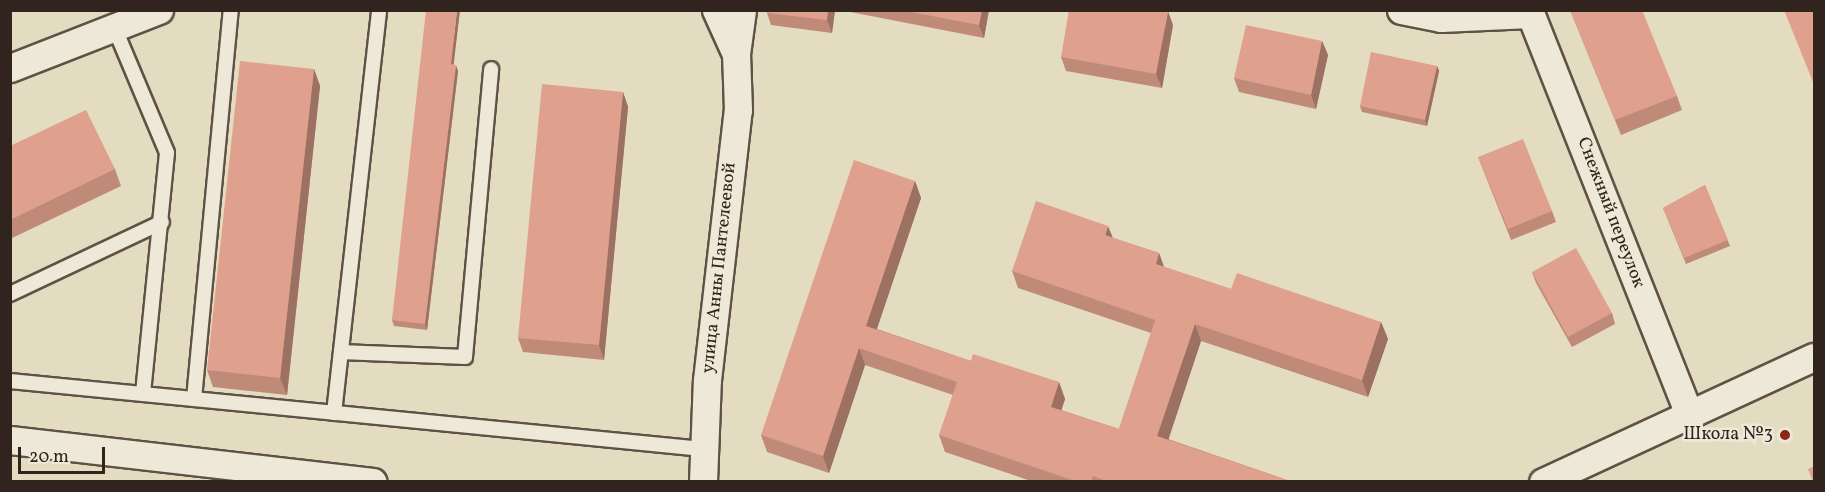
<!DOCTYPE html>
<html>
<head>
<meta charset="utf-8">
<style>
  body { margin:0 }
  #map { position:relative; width:1825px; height:492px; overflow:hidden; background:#e4dcc1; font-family:Vollkorn,serif }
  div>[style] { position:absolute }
  .roads { filter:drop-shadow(2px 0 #5e5146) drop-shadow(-2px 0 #5e5146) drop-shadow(0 2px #5e5146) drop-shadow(0 -2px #5e5146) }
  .lane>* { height:14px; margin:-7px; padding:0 7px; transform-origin:7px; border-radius:7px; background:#ede8d7 }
  .street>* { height:27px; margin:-13.5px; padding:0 13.5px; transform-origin:13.5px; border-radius:13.5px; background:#ede8d7 }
  .wall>* { inset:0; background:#c08a79 }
  .shaded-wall>* { inset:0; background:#9c7163 }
  .building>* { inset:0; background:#dfa18d }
  .dots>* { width:16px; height:16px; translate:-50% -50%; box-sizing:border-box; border:3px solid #ede8d7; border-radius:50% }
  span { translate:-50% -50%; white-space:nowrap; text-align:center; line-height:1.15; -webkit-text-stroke:5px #ede8d7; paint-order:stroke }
  .street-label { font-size:18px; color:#31231d }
  .poi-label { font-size:18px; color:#31231d }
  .right { translate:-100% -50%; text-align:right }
  .frame { position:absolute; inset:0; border:12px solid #31231d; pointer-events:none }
  .scale { position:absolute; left:18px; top:447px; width:87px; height:27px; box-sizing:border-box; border:3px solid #31231d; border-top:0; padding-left:8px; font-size:18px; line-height:21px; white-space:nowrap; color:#31231d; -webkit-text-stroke:4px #ede8d7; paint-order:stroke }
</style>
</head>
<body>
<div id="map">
  <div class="roads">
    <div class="lane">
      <i style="left:115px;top:29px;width:134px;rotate:67.2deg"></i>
      <i style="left:167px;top:153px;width:242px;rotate:95.7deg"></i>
      <i style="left:10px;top:294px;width:168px;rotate:-25.3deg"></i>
      <i style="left:341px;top:352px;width:124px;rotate:2.3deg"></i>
      <i style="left:465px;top:357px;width:289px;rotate:-84.8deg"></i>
      <i style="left:10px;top:381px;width:696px;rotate:5.6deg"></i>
      <i style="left:194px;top:399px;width:391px;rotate:-84.6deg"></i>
      <i style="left:334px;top:413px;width:406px;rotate:-83.6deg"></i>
    </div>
    <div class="street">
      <i style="left:716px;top:10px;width:48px;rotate:65.6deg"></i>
      <i style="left:1401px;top:10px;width:41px;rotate:11.3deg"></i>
      <i style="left:1441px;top:18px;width:89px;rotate:-2.6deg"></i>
      <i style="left:1529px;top:10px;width:432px;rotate:68.4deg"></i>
      <i style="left:10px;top:68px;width:160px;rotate:-21.3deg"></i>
      <i style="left:10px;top:440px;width:365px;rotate:6.6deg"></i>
      <i style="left:703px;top:482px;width:102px;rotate:-87.8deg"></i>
      <i style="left:707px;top:380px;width:272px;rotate:-83.5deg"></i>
      <i style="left:738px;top:110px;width:56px;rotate:-92deg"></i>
      <i style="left:736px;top:54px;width:44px;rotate:-82.2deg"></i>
      <i style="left:1543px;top:482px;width:298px;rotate:-24.8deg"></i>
    </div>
  </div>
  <div class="wall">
    <i style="clip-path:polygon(460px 10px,453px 65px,458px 71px,427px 330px,394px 326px,392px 320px)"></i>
    <i style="clip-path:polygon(767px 10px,835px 10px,832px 33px,771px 25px,767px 13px)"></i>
    <i style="clip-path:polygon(840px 10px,989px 10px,984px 38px)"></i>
    <i style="clip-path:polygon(1570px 10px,1677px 96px,1682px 110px,1621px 135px)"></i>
    <i style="clip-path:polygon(1173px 25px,1162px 88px,1066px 71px,1061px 57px)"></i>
    <i style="clip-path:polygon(1322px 41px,1328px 55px,1316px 109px,1239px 92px,1234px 78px)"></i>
    <i style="clip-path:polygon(1437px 66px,1439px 71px,1427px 126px,1362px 112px,1360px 106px)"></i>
    <i style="clip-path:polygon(314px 69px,320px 86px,287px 395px,213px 387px,207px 370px)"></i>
    <i style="clip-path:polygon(623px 92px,628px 107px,604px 360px,523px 352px,518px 338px)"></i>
    <i style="clip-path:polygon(10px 146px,115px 169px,121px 186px,10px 239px)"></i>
    <i style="clip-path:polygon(1478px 157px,1552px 211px,1556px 222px,1511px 240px)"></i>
    <i style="clip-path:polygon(915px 181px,921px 198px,877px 329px,971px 361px,1059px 382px,1065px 399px,1061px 410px,1119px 429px,1151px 333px,1018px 288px,1012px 271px,1113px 238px,1159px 253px,1164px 267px,1231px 289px,1381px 322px,1388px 339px,1368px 397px,1201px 341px,1168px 439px,1293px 482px,1034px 482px,945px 452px,939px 435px,953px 395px,865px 365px,829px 473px,767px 452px,761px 435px)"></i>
    <i style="clip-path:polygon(1705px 185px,1730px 246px,1686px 264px,1663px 208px)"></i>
    <i style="clip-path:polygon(1532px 272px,1612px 313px,1615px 324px,1572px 347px,1536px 283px)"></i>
  </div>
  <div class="shaded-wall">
    <i style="clip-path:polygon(457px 10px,460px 10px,453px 70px,451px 64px)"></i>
    <i style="clip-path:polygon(828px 10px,835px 10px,832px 33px,827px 20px)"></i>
    <i style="clip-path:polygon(982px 10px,989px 10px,984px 38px,979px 25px)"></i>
    <i style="clip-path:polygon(1168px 11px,1173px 25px,1162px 88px,1156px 74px)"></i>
    <i style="clip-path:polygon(1322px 41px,1328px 55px,1316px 109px,1311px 95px)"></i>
    <i style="clip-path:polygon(456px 65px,458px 71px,427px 330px,425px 324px)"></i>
    <i style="clip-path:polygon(1437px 66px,1439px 71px,1427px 126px,1425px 120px)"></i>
    <i style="clip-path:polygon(314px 69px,320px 86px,287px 395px,280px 378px)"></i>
    <i style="clip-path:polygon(623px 92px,628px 107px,604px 360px,599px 345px)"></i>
    <i style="clip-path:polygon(915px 181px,921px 198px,872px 343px,866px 326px)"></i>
    <i style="clip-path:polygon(1108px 226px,1115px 243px,1105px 235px)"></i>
    <i style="clip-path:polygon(1159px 253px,1165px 270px,1156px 264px)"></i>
    <i style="clip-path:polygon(1381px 322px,1388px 339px,1368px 397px,1362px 380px)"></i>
    <i style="clip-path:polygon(1195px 324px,1201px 341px,1164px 453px,1157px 436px)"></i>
    <i style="clip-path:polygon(859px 348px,865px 365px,829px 473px,823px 456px)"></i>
    <i style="clip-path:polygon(1059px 382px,1065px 399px,1057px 424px,1051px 407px)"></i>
  </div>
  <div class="building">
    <i style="clip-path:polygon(426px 10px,457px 10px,451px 64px,456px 65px,425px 324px,392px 320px)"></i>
    <i style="clip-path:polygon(767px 10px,828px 10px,827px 20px,767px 13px)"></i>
    <i style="clip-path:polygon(901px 10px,982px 10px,979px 25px)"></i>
    <i style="clip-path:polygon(1069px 10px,1168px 11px,1156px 74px,1061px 57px)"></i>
    <i style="clip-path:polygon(1570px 10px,1642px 10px,1677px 96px,1615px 120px)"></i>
    <i style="clip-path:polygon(1784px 10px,1815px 10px,1815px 87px)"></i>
    <i style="clip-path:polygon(1246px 25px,1322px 41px,1311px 95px,1234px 78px)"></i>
    <i style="clip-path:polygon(1371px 52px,1437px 66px,1425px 120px,1360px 106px)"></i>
    <i style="clip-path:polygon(240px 61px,314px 69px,280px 378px,207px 370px)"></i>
    <i style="clip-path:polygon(542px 84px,623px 92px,599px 345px,518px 338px)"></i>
    <i style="clip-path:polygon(86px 110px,115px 169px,10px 220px,10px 146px)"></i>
    <i style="clip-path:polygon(1523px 139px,1552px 211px,1508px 229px,1478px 157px)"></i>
    <i style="clip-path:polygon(854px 160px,915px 181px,866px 326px,971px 361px,973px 354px,1059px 382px,1051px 407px,1119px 429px,1155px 320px,1012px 271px,1036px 201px,1108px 226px,1105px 235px,1159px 253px,1156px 264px,1231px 289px,1237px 273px,1381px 322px,1362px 380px,1195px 324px,1157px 436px,1293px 482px,1109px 482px,1093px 476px,1091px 482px,1078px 482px,939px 435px,957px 382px,859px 348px,823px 456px,761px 435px)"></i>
    <i style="clip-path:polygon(1705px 185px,1728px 240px,1684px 258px,1663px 208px)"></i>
    <i style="clip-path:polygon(1576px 248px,1612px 313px,1568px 337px,1532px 272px)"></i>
    <i style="clip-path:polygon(1815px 466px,1815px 482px,1813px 482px,1808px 469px)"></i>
  </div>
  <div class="dots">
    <i style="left:1785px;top:435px;background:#8f2418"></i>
  </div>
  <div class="street-label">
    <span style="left:1610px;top:213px;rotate:69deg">Снежный переулок</span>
    <span style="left:720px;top:268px;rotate:-84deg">улица Анны Пантелеевой</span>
  </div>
  <div class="poi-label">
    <span class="right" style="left:1773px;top:435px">Школа №3</span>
  </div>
  <div class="frame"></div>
  <div class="scale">20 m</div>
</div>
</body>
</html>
